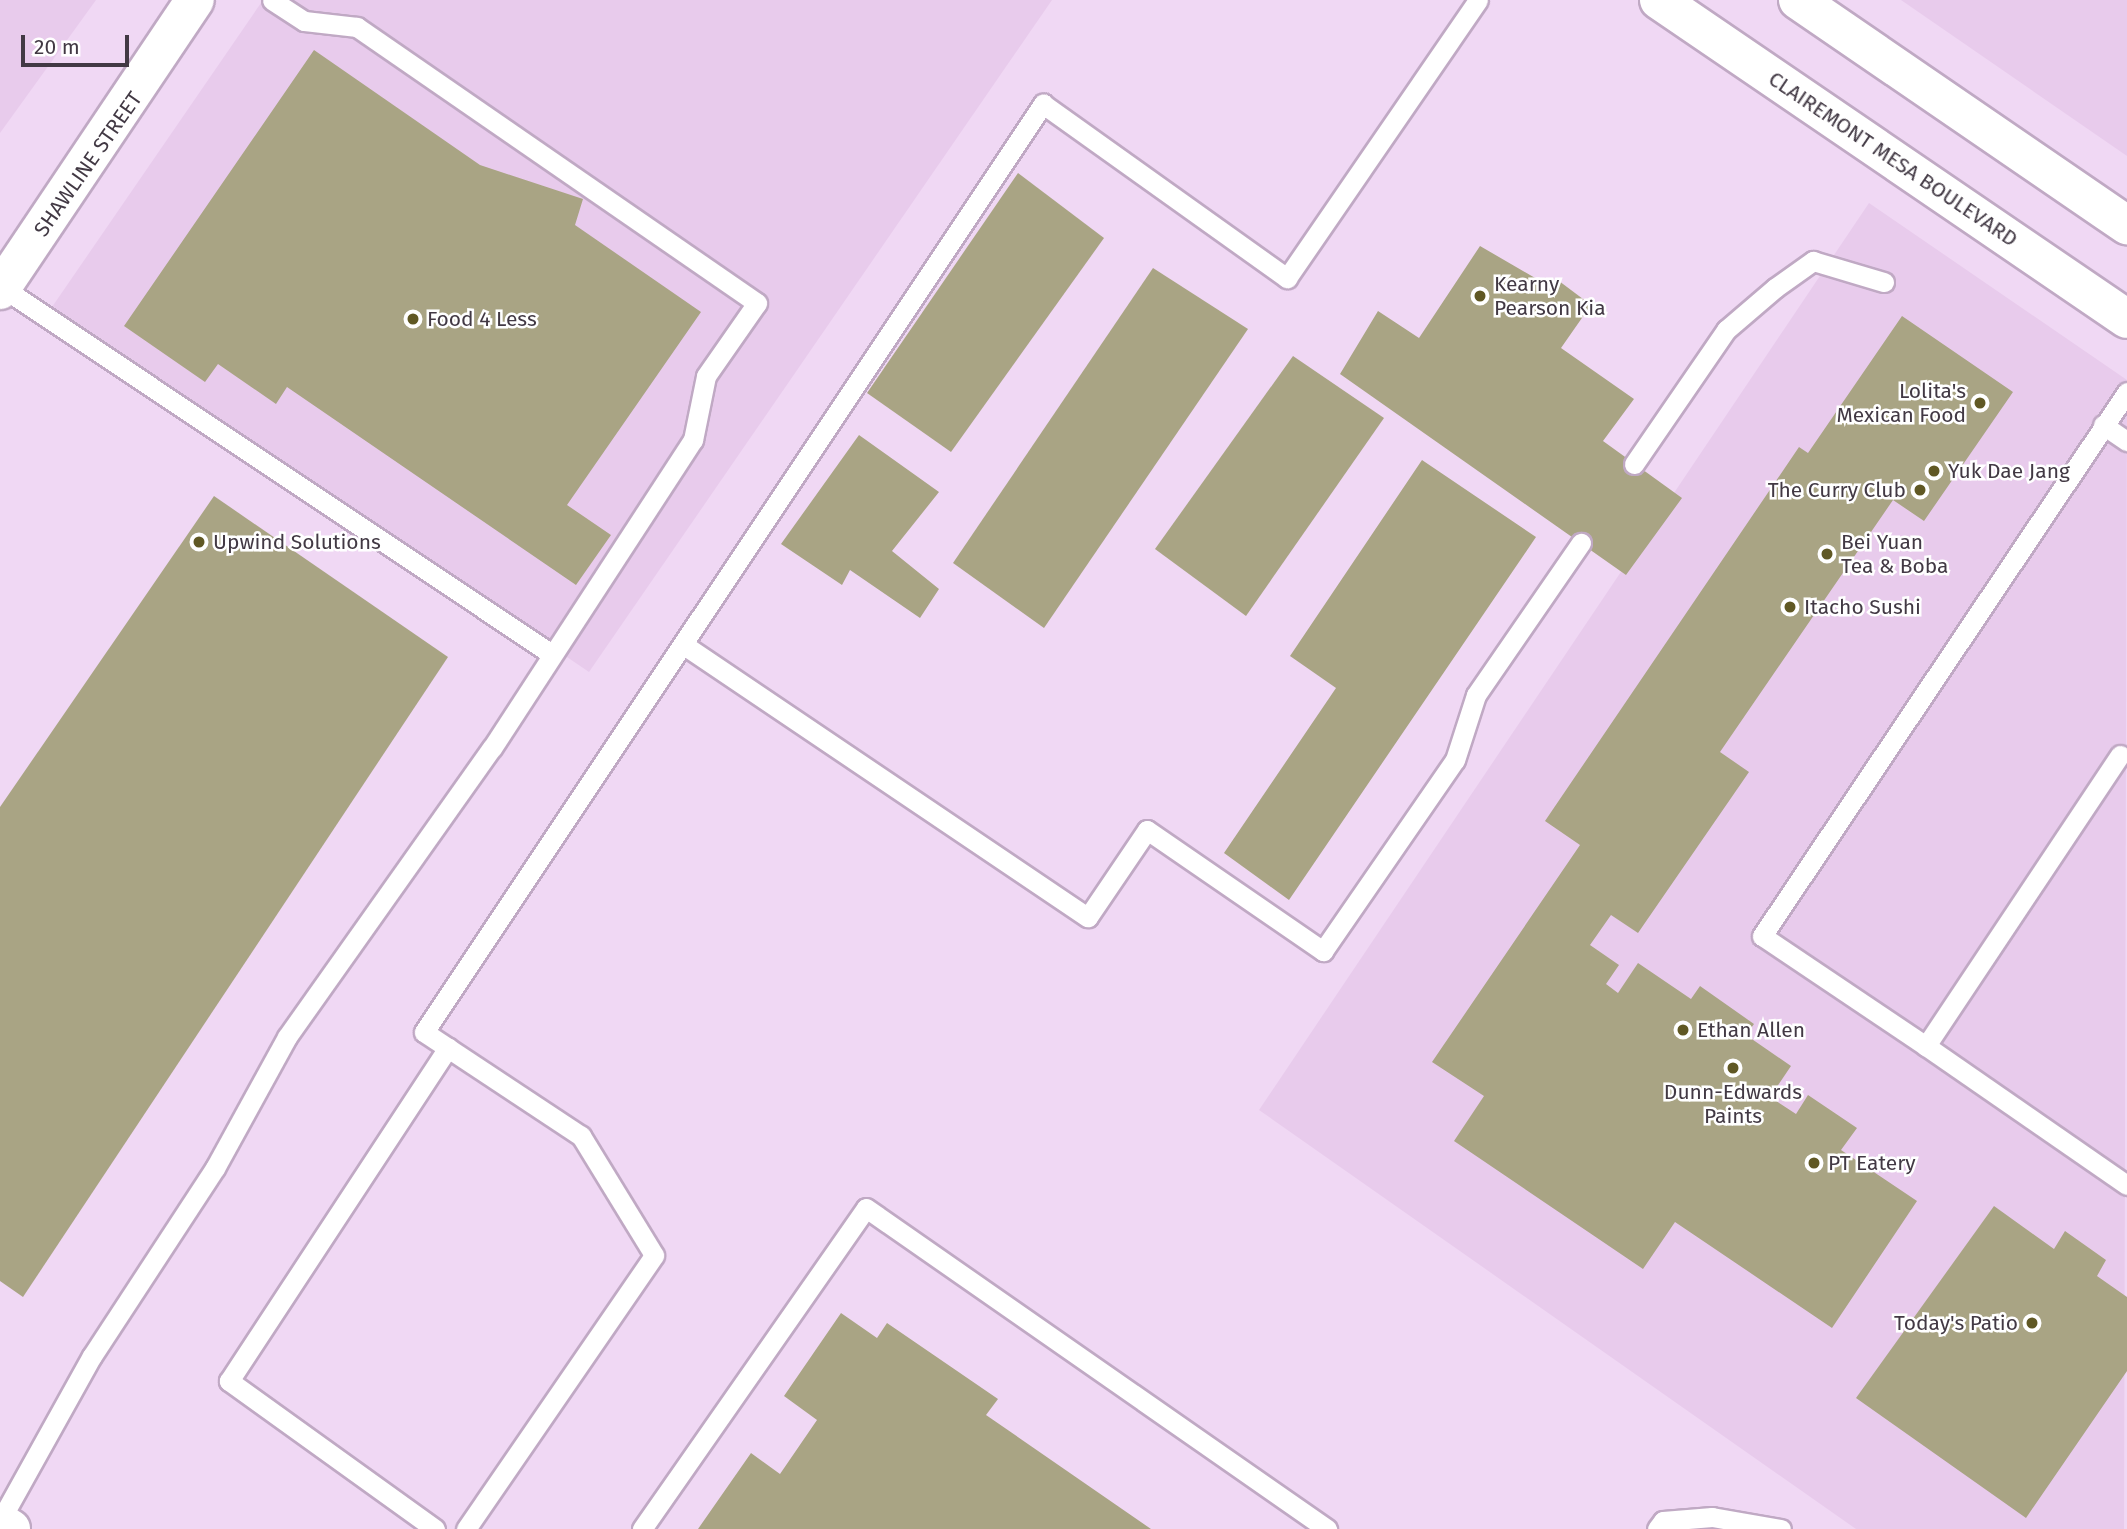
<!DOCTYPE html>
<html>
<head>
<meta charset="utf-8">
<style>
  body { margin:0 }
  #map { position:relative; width:2127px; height:1529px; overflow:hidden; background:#f0d8f4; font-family:"Fira Sans",sans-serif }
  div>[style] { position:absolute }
  .built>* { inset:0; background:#e8cbec }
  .building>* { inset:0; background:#a9a484 }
  .roads { filter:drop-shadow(2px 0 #c0a9c4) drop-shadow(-2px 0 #c0a9c4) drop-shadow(0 2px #c0a9c4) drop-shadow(0 -2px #c0a9c4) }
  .lane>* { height:19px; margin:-9.5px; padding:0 9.5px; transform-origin:9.5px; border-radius:9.5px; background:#fff }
  .secondary>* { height:38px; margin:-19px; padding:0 19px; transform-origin:19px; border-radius:19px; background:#fff }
  .primary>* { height:38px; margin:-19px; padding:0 19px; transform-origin:19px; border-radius:19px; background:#fff }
  .dots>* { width:19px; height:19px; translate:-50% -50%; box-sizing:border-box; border:4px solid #fff; border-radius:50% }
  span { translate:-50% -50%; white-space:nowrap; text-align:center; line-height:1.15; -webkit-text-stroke:5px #fff; paint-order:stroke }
  .street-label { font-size:21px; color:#423944 }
  .poi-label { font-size:21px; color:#423944 }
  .left { translate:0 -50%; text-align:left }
  .right { translate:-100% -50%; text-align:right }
  .scale { position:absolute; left:21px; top:35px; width:108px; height:32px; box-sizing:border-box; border:4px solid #423944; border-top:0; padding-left:9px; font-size:21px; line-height:24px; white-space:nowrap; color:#423944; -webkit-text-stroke:5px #fff; paint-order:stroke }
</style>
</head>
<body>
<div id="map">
  <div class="built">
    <i style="clip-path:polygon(0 0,96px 0,0 133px)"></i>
    <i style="clip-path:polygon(263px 0,1052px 0,589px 672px,52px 307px)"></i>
    <i style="clip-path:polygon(1901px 0,2127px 0,2127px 156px)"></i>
    <i style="clip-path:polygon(1869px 203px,2127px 380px,2124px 1529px,1856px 1529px,1259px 1110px)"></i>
  </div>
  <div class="building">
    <i style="clip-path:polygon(314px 50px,480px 165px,583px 199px,575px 225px,701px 312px,567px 505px,611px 535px,576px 585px,287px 387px,276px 404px,218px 364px,205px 382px,124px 326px)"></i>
    <i style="clip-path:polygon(1018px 173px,1104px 238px,951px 452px,867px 393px)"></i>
    <i style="clip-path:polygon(1480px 246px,1554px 289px,1559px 281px,1591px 305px,1561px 348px,1634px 399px,1603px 441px,1682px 498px,1626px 575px,1340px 374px,1378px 311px,1419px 338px)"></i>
    <i style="clip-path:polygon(1153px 268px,1248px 329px,1044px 628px,953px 563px)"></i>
    <i style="clip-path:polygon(1902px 316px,2013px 392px,1924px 521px,1893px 500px,1720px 752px,1749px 772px,1638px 933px,1611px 915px,1590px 945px,1619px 965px,1606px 984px,1618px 993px,1638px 963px,1691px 999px,1700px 986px,1754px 1024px,1746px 1035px,1791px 1066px,1770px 1097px,1796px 1114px,1808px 1095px,1857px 1128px,1841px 1150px,1917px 1201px,1832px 1328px,1675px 1222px,1643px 1269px,1454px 1141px,1484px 1096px,1432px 1062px,1580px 845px,1545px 821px,1799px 447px,1808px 453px)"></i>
    <i style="clip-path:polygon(1293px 356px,1384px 418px,1246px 616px,1155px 549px)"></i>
    <i style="clip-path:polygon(859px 435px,939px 492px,892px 551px,939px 589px,920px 618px,850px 570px,842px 585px,781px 544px)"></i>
    <i style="clip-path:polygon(1422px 460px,1536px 537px,1289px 900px,1224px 853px,1336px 688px,1290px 656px)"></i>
    <i style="clip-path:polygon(214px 496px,448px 657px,23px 1297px,0 1281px,0 807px)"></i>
    <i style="clip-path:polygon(1994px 1206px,2054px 1249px,2065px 1231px,2106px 1260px,2097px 1276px,2127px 1297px,2127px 1371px,2026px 1518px,1856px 1398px)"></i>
    <i style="clip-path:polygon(841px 1313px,877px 1338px,887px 1323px,998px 1399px,986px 1415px,1151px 1529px,698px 1529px,751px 1453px,780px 1474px,817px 1420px,784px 1396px)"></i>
  </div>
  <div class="roads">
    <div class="lane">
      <i style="left:0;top:286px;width:661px;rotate:33.71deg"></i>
      <i style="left:2103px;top:425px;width:29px;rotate:34deg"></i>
      <i style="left:1634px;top:464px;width:163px;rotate:-55.5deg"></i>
      <i style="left:1726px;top:330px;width:65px;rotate:-40.6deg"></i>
      <i style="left:1775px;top:288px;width:47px;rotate:-35.4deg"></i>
      <i style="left:1813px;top:261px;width:74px;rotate:16.5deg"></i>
      <i style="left:684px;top:645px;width:487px;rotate:34deg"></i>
      <i style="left:1088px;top:917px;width:105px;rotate:-55.9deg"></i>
      <i style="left:1147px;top:830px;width:214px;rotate:34.5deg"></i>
      <i style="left:1323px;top:951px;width:232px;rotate:-55.4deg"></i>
      <i style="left:1455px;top:760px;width:68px;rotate:-72.1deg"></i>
      <i style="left:1476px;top:695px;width:185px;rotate:-55.4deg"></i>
      <i style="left:2120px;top:755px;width:350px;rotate:123.7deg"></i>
      <i style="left:1926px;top:1046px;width:197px;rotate:-146.1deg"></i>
      <i style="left:1762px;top:936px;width:655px;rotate:-56.14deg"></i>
      <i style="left:1926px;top:1046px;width:244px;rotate:34.7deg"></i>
      <i style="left:0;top:1521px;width:189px;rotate:-60.9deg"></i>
      <i style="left:92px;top:1356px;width:225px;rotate:-56.8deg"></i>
      <i style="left:215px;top:1168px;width:149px;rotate:-61.2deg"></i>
      <i style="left:287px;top:1037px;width:354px;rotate:-54.7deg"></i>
      <i style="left:492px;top:748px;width:368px;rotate:-56.9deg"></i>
      <i style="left:693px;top:440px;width:65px;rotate:-78.5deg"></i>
      <i style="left:706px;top:376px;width:89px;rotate:-55.1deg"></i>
      <i style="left:757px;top:303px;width:486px;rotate:-145.4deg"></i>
      <i style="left:357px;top:27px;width:53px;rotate:-173.5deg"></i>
      <i style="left:304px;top:21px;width:38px;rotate:-147deg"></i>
      <i style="left:435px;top:1529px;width:254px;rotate:-144.3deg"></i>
      <i style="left:229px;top:1381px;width:399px;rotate:-56.7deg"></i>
      <i style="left:466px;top:1529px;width:332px;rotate:-55.5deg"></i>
      <i style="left:654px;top:1255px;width:140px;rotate:-121.5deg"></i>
      <i style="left:581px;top:1136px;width:188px;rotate:-146.5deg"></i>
      <i style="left:424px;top:1032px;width:1116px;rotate:-56.3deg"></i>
      <i style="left:1043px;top:104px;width:300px;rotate:35.5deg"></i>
      <i style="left:1287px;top:278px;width:337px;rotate:-55.5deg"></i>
      <i style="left:642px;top:1529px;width:391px;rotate:-55.1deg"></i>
      <i style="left:866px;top:1208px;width:562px;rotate:34.85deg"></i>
      <i style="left:1657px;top:1529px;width:10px;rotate:-53deg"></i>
      <i style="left:1663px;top:1521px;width:49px;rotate:-4.7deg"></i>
      <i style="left:1712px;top:1517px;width:70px;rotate:9.9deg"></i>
    </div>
    <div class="secondary">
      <i style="left:0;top:290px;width:349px;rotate:-56.1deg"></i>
      <i style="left:0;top:1522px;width:13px;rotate:32deg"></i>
    </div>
    <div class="primary">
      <i style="left:1659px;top:0;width:566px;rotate:34.28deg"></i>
      <i style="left:1798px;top:0;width:399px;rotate:34.4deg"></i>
    </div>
  </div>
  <div class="dots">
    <i style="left:1480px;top:296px;background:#605824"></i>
    <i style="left:413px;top:319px;background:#605824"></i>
    <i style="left:1980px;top:403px;background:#605824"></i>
    <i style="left:1934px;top:471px;background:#605824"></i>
    <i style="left:1920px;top:490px;background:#605824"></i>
    <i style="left:199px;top:542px;background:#605824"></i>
    <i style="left:1827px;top:554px;background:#605824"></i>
    <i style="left:1790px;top:607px;background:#605824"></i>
    <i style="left:1683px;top:1030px;background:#605824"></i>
    <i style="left:1733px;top:1068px;background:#605824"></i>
    <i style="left:1814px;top:1163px;background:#605824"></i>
    <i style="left:2032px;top:1323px;background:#605824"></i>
  </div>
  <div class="street-label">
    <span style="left:1893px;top:159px;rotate:34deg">CLAIREMONT MESA BOULEVARD</span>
    <span style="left:88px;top:164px;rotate:-55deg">SHAWLINE STREET</span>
  </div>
  <div class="poi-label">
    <span class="left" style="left:1494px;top:296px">Kearny<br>Pearson Kia</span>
    <span class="left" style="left:427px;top:319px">Food 4 Less</span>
    <span class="right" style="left:1966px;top:403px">Lolita's<br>Mexican Food</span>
    <span class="left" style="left:1948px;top:471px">Yuk Dae Jang</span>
    <span class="right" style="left:1906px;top:490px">The Curry Club</span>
    <span class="left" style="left:213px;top:542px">Upwind Solutions</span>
    <span class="left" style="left:1841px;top:554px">Bei Yuan<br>Tea &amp; Boba</span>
    <span class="left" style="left:1804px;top:607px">Itacho Sushi</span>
    <span class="left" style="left:1697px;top:1030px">Ethan Allen</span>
    <span style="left:1733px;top:1104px">Dunn-Edwards<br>Paints</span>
    <span class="left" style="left:1828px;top:1163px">PT Eatery</span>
    <span class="right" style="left:2018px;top:1323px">Today's Patio</span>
  </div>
  <div class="scale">20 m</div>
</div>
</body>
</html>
